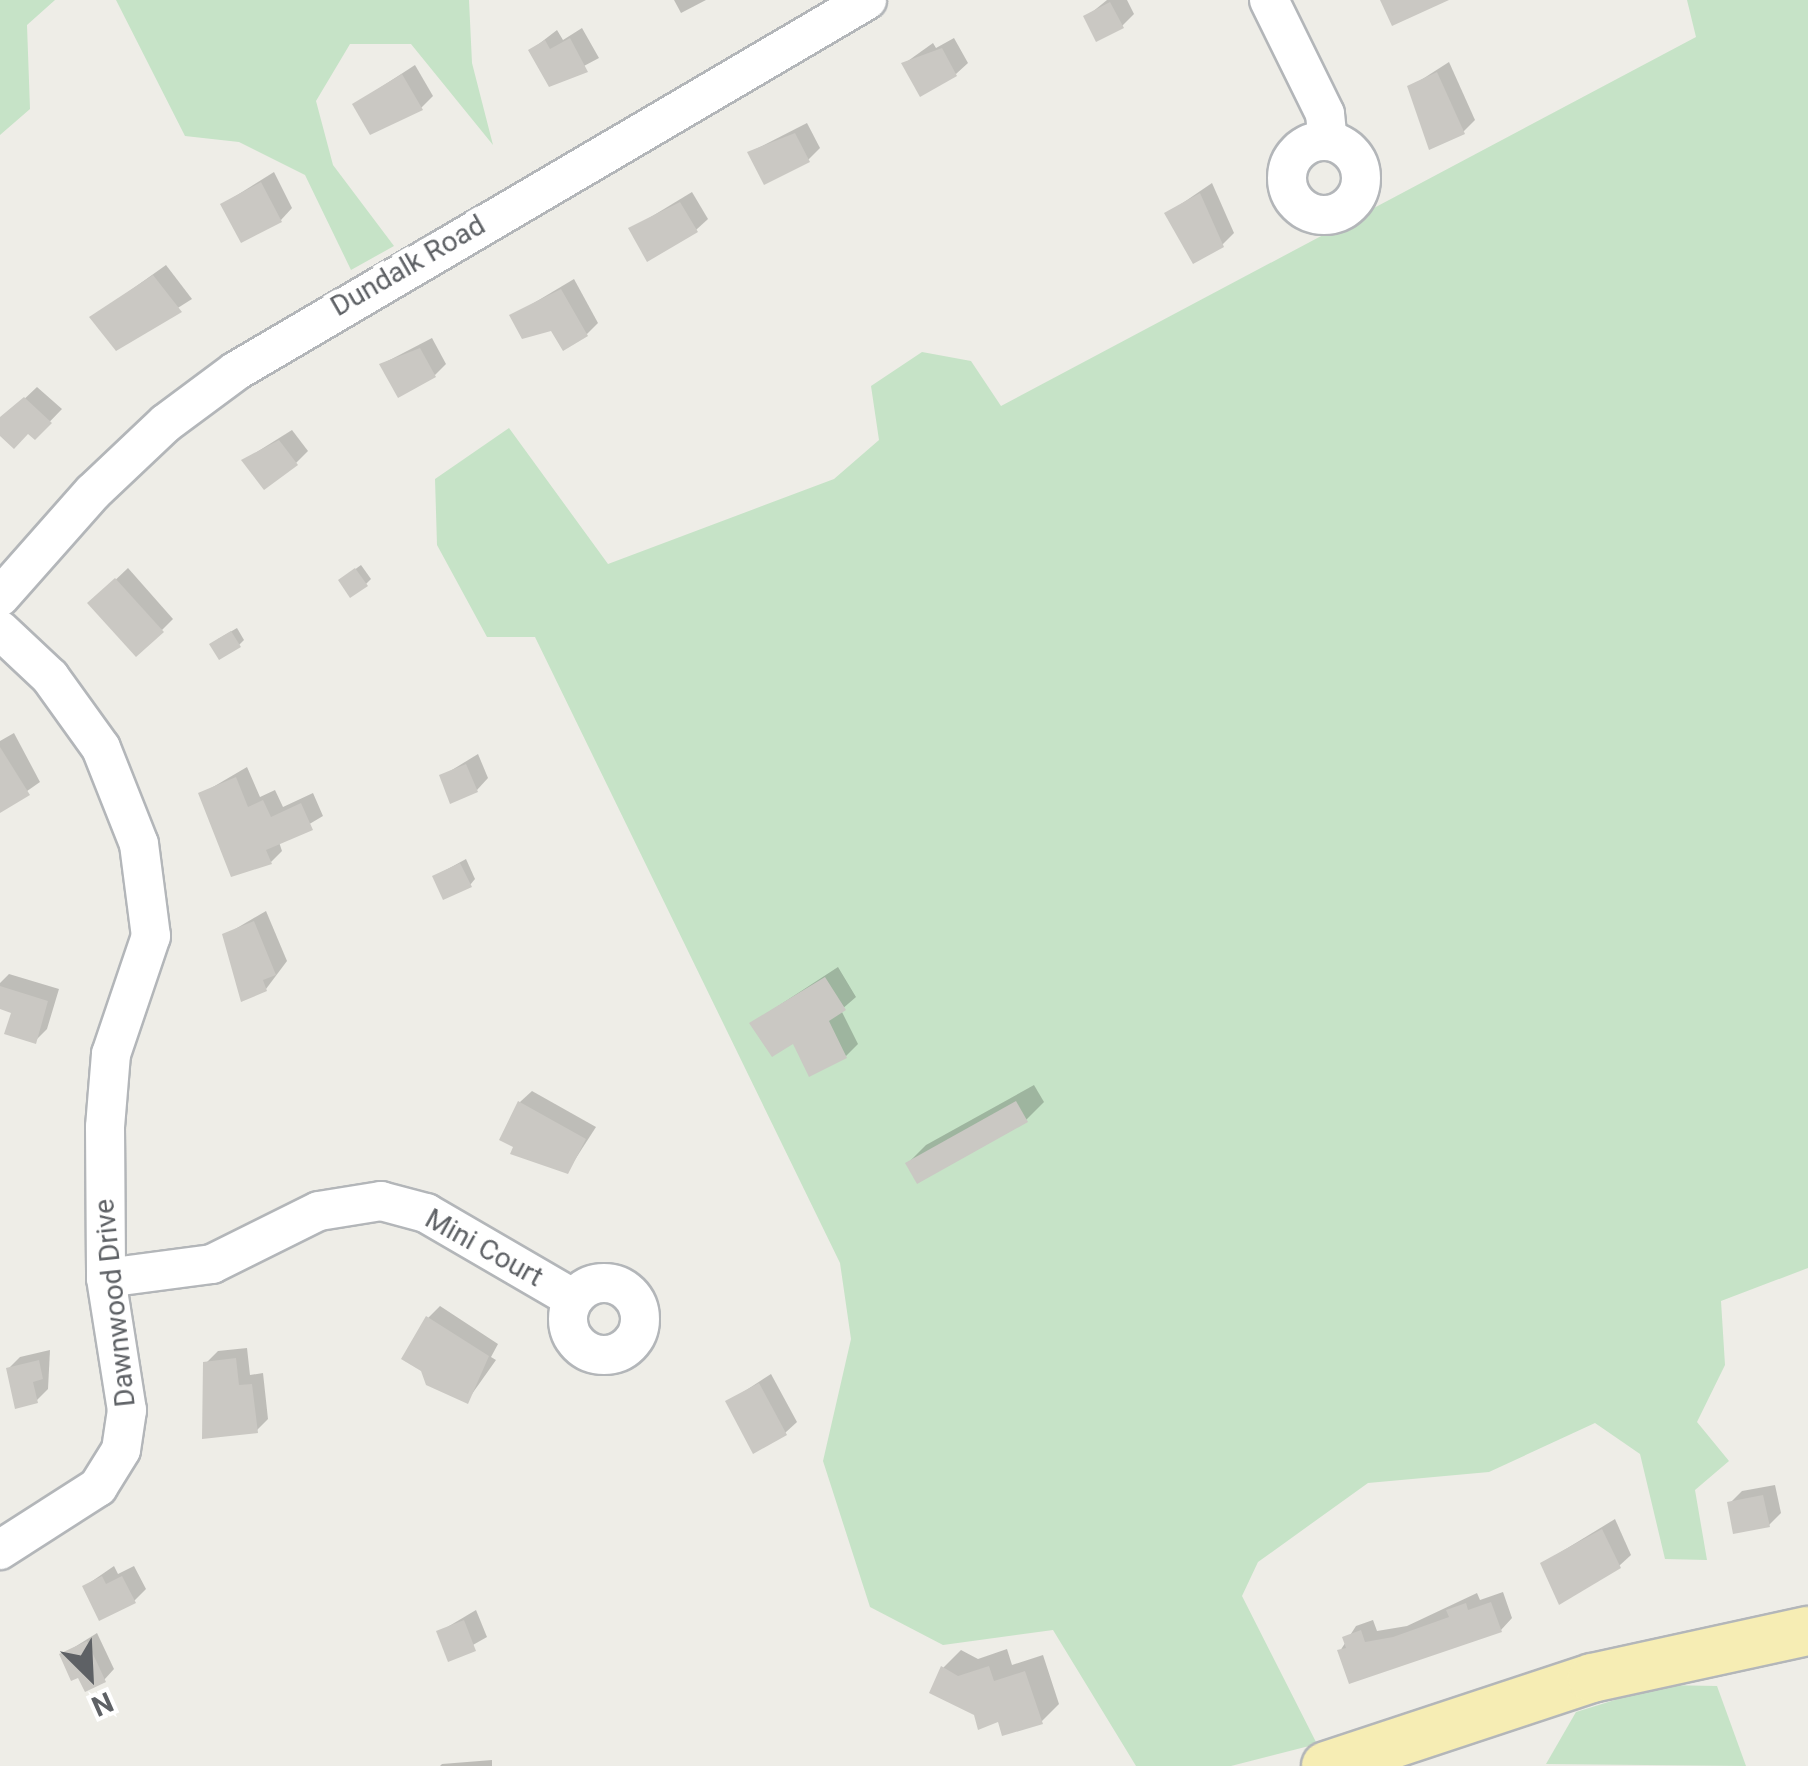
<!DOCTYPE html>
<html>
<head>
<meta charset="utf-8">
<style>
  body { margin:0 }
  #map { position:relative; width:1808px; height:1766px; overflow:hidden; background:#eeede7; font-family:Roboto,sans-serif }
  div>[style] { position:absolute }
  .green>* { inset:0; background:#c6e3c7 }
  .shadow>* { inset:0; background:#0003 }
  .building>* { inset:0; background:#cac8c3 }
  .roads { filter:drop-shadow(2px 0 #b3b6b9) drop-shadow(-2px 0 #b3b6b9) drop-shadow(0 2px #b3b6b9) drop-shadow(0 -2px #b3b6b9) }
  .minor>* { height:38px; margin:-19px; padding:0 19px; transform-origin:19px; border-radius:19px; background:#fff }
  .minor>.ring { margin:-19px; padding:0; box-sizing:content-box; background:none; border:38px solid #fff; border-radius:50% }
  .major>* { height:48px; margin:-24px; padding:0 24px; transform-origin:24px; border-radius:24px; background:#f6edb4 }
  span { translate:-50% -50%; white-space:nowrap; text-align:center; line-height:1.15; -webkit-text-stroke:10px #fff; paint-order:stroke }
  .street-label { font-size:28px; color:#5e6165 }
  .north { position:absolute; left:40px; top:1626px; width:100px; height:100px; -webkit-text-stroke:8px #fff; paint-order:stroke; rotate:156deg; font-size:28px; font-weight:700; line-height:40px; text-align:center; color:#5e6165 }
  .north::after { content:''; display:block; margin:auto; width:35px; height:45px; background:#5e6165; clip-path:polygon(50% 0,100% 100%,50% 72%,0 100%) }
</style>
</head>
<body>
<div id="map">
  <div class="green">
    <i style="clip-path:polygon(0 0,55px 0,27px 25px,30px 109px,0 135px)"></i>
    <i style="clip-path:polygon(116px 0,469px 0,472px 63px,493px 145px,411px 44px,350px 44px,316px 101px,333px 165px,394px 246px,351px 270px,305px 175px,239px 142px,185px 136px)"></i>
    <i style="clip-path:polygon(1687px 0,1808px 0,1808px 1268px,1721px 1301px,1725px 1365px,1697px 1422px,1729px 1461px,1695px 1490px,1707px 1560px,1665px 1559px,1640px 1454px,1595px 1423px,1489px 1472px,1368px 1483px,1258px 1562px,1242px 1596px,1317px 1744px,1231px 1766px,1136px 1766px,1053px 1630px,943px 1645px,870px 1607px,823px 1461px,851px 1339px,840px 1263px,535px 637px,487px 637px,437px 545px,435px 479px,509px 428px,608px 564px,834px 479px,879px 440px,871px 386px,922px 352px,971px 361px,1001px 406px,1696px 37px)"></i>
    <i style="clip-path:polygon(1663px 1685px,1717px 1686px,1746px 1766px,1546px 1764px,1576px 1712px)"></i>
  </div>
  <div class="shadow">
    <i style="clip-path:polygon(674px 0,706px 0,681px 13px)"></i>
    <i style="clip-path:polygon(1107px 0,1127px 0,1134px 14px,1122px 26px,1086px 17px)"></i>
    <i style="clip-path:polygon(582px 28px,599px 58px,550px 84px,531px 50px,557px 30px,563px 40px)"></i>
    <i style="clip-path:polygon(954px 38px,968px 63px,956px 74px,905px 63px,933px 43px,936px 48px)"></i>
    <i style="clip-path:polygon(1449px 62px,1475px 120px,1463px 132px,1410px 87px)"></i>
    <i style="clip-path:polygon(415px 65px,433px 96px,421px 108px,355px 104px)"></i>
    <i style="clip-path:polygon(807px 123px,820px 148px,808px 160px,750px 152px)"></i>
    <i style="clip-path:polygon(274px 172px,292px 208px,281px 220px,223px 204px)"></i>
    <i style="clip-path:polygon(1212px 183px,1234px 233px,1222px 245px,1168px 213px)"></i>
    <i style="clip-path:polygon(692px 192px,708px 219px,696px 230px,631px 229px)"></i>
    <i style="clip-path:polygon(166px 265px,192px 299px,116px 347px,93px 317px)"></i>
    <i style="clip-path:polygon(574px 279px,598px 323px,587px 334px,512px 316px)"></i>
    <i style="clip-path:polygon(432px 338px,446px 364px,435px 375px,382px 364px)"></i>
    <i style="clip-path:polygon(37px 387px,62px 409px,35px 437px,28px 431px,0 433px,0 422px)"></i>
    <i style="clip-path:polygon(292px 430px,308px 451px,296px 463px,244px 460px)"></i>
    <i style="clip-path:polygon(361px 565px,371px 579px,366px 584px,346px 576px)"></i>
    <i style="clip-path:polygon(128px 568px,173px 619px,162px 630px,90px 604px)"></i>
    <i style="clip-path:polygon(237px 628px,244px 640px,239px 645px,218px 639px)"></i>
    <i style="clip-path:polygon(14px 733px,40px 782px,0 810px,0 741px)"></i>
    <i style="clip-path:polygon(478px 754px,488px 778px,477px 790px,442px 776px)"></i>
    <i style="clip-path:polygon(247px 767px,260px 797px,275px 790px,283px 807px,313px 793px,323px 816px,279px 842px,282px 851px,271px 862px,201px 794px)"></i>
    <i style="clip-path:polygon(466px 859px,475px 879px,470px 885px,435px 876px)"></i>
    <i style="clip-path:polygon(266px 911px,287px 961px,266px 989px,225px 935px)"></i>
    <i style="clip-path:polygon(838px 967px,856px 997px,841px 1010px,858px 1044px,846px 1056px,752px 1023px)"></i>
    <i style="clip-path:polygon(9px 974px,59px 989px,47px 1029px,35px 1041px,14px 1011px,0 1007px,0 983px)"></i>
    <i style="clip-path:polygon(1034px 1085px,1044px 1102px,1026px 1120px,908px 1163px,926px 1145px)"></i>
    <i style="clip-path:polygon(532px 1091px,596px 1127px,567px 1172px,517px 1146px,520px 1102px)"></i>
    <i style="clip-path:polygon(440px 1306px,498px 1344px,491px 1357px,496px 1360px,467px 1401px,428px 1318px)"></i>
    <i style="clip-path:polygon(247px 1348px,250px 1375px,263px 1373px,268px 1419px,256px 1431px,206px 1363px,218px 1351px)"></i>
    <i style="clip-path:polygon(50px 1350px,48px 1389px,36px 1401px,9px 1368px,20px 1357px)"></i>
    <i style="clip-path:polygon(771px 1374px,797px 1422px,785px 1433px,728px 1402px)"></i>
    <i style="clip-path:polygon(1775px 1485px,1781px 1513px,1769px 1525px,1730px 1503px,1742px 1491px)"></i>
    <i style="clip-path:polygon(1615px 1519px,1631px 1555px,1619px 1566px,1543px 1563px)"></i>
    <i style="clip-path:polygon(114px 1566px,118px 1574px,134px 1566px,146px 1589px,134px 1601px,85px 1586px)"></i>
    <i style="clip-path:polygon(1503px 1592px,1512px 1618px,1501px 1630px,1340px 1651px,1356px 1626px,1373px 1620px,1377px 1631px,1407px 1626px,1477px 1593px,1480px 1600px)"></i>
    <i style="clip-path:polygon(476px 1610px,487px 1637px,450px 1658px,439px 1632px)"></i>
    <i style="clip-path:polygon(97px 1633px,114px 1669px,104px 1680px,62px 1655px)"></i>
    <i style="clip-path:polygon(1007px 1649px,1012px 1665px,1043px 1655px,1059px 1704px,1041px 1722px,976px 1714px,943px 1668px,961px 1650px,978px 1659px)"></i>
    <i style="clip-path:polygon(492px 1760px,492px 1766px,440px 1766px,442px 1764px)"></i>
  </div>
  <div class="building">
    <i style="clip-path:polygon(1380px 0,1449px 0,1392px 26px)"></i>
    <i style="clip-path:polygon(1110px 2px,1124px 28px,1096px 42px,1083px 16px)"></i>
    <i style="clip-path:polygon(570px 38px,588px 72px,549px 87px,528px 50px,545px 40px,550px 49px)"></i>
    <i style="clip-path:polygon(942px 48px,957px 76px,920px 97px,901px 63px)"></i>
    <i style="clip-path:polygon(1437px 72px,1465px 134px,1429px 150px,1407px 86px)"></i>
    <i style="clip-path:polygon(402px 74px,423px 110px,370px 135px,352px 104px)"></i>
    <i style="clip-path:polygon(795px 133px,810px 162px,764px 185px,747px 152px)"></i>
    <i style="clip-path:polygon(261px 182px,282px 222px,241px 243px,220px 204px)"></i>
    <i style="clip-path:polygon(1200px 193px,1224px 247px,1193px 264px,1164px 213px)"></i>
    <i style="clip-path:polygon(680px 202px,698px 232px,647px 262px,628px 228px)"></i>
    <i style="clip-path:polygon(153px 275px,182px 312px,116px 351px,89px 317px)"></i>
    <i style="clip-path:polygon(561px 289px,588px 336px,563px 351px,551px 331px,522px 339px,509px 315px)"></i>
    <i style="clip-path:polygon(420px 348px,436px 377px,398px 398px,379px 364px)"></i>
    <i style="clip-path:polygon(24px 397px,52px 423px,35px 440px,28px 434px,14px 449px,0 436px,0 417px)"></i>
    <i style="clip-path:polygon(279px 440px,298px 465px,264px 490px,241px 460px)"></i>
    <i style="clip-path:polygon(355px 568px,368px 586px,350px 598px,338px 580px)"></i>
    <i style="clip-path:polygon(115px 578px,164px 632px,136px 657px,87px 603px)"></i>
    <i style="clip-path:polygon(231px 631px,241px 647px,219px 660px,209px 644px)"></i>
    <i style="clip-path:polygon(0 747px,30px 795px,0 813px)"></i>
    <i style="clip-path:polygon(466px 764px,478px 792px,450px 804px,439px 775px)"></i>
    <i style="clip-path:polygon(236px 777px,248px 807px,263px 800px,271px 817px,301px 803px,313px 830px,266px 850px,272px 864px,231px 877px,198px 793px)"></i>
    <i style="clip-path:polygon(460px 863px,472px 887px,443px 900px,432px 876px)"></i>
    <i style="clip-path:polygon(254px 921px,276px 975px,263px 980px,267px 991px,241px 1002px,222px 934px)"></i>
    <i style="clip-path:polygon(825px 977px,846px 1010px,829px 1021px,847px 1058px,809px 1077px,793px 1044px,772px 1057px,749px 1023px)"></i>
    <i style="clip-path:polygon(0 986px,48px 1001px,36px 1044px,4px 1034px,11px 1013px,0 1009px)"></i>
    <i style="clip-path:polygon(518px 1101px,586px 1139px,568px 1174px,510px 1154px,513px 1147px,499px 1140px)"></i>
    <i style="clip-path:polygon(1016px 1101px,1028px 1122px,917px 1184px,905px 1163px)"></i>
    <i style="clip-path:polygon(426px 1316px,489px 1356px,468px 1404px,426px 1385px,421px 1371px,401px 1359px)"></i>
    <i style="clip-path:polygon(236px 1358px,239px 1385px,252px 1384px,258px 1433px,202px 1439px,203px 1362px)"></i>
    <i style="clip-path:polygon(39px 1360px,43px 1379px,33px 1382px,38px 1403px,15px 1409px,6px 1368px)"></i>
    <i style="clip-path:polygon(759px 1383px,787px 1435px,753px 1454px,725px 1401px)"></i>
    <i style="clip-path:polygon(1763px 1495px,1770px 1527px,1733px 1534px,1727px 1502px)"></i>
    <i style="clip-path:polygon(1602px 1529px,1621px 1568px,1559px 1605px,1540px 1563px)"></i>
    <i style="clip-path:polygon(102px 1576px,106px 1584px,122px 1576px,136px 1603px,99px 1621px,82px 1586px)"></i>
    <i style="clip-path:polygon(1491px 1602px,1502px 1632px,1349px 1684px,1337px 1650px,1346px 1648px,1342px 1637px,1361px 1630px,1365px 1642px,1393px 1637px,1449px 1617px,1446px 1610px,1466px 1603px,1468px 1610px)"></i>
    <i style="clip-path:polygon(464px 1620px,476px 1651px,448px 1662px,436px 1631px)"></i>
    <i style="clip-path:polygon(87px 1641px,106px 1682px,85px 1692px,78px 1678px,71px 1681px,59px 1654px)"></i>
    <i style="clip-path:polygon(941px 1666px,958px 1676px,989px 1666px,994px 1681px,1025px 1671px,1043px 1724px,1002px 1736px,998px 1722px,978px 1730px,974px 1715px,929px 1693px)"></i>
  </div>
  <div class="roads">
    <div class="minor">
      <i style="left:1269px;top:0;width:127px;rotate:63.8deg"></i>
      <i style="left:1325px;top:114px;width:27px;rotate:84deg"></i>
      <i class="ring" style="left:1287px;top:141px;width:36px;height:36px"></i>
      <i style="left:0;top:597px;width:140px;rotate:-48.5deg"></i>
      <i style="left:93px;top:492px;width:100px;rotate:-43.4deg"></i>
      <i style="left:166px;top:423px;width:87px;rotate:-36.6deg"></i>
      <i style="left:236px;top:371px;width:732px;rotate:-30.45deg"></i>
      <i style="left:0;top:630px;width:69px;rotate:43.2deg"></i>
      <i style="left:50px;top:677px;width:87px;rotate:54.3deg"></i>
      <i style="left:101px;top:748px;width:103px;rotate:68.4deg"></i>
      <i style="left:139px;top:844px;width:93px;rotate:82.6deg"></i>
      <i style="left:151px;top:936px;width:125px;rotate:108.7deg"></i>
      <i style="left:111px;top:1054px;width:73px;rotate:94.7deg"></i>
      <i style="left:105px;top:1127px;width:151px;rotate:89.6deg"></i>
      <i style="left:106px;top:1278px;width:134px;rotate:81deg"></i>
      <i style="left:127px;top:1410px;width:40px;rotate:98.5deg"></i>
      <i style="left:121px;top:1450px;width:44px;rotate:121.9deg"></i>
      <i style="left:98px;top:1487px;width:117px;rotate:147.3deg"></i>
      <i style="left:106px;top:1278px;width:107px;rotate:-7.5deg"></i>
      <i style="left:212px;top:1264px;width:119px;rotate:-26.4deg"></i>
      <i style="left:319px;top:1211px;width:63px;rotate:-9.2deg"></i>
      <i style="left:381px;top:1201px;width:47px;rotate:14.9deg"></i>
      <i style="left:426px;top:1213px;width:171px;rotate:30.2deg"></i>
      <i class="ring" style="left:568px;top:1283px;width:34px;height:34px"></i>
    </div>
    <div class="major">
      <i style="left:1326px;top:1766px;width:280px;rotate:-18.3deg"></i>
      <i style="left:1592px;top:1678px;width:221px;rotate:-12.3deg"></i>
    </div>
  </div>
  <div class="street-label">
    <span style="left:408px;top:266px;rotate:-30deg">Dundalk Road</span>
    <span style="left:484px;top:1248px;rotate:29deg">Mini Court</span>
    <span style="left:115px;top:1303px;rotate:-96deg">Dawnwood Drive</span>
  </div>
  <div class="north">N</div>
</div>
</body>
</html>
